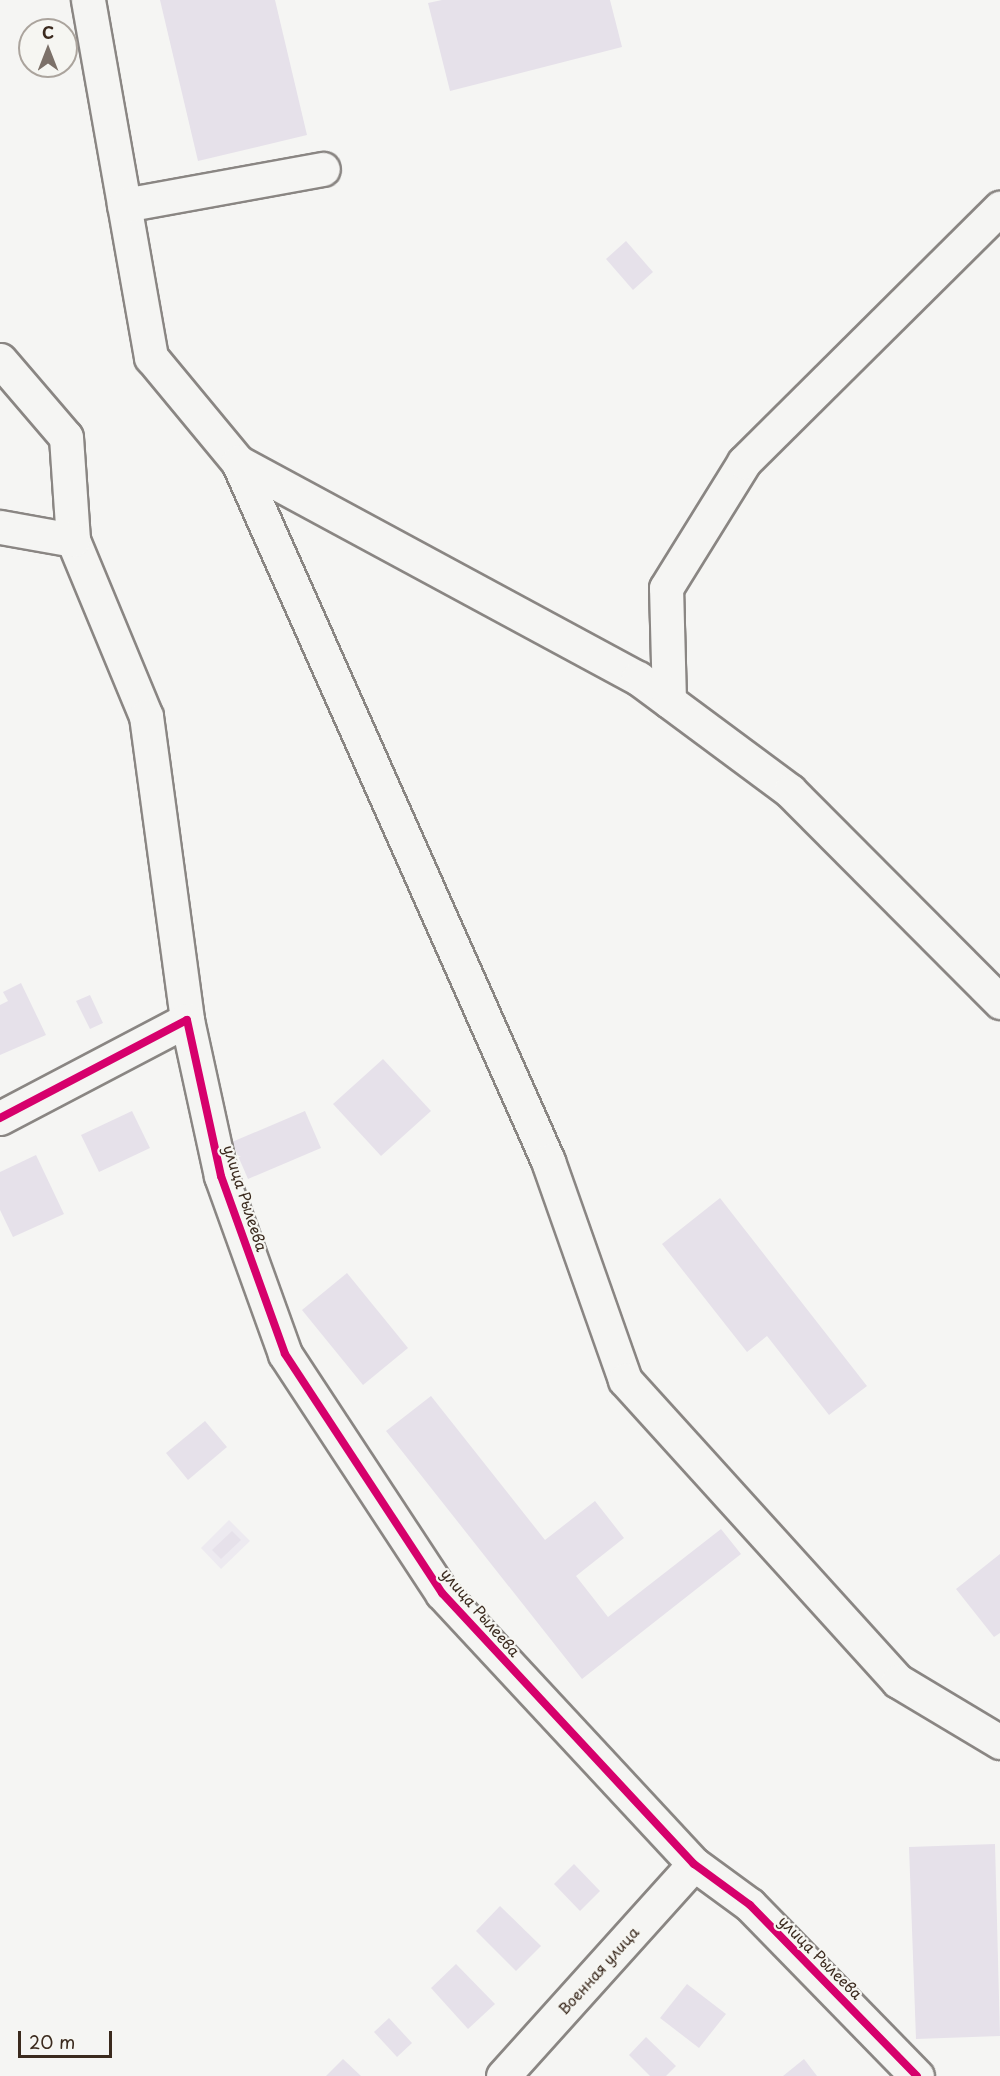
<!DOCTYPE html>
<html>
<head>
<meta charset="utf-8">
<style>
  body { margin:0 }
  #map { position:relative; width:1000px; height:2076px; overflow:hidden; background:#f5f5f3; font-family:"Playpen Sans",sans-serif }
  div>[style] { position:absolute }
  .built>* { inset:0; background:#edeaf0 }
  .building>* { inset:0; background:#e6e1ea }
  .roads { filter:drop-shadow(2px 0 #8a8683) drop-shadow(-2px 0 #8a8683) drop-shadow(0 2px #8a8683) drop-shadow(0 -2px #8a8683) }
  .minor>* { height:33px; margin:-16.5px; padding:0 16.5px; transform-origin:16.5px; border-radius:16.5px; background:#f5f5f3 }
  .cycleway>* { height:8px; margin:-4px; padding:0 4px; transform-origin:4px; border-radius:4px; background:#d6006c }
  span { translate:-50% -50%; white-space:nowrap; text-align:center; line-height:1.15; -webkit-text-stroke:4.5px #f6f6f2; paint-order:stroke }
  .street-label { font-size:15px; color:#3b2a1e }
  .north { position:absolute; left:18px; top:18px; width:60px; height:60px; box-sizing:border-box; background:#f6f6f2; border:2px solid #aba49d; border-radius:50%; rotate:0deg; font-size:16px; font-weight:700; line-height:24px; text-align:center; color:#3b2a1e }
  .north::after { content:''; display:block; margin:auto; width:21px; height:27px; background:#7c7169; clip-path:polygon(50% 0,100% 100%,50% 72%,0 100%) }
  .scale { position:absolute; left:18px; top:2031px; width:94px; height:27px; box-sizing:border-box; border:3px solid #3b2a1e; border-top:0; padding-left:8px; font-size:18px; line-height:21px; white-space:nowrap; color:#3b2a1e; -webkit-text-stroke:4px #f6f6f2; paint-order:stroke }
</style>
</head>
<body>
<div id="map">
  <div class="built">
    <i style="clip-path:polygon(229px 1520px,250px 1541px,221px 1569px,201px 1548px)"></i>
  </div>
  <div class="building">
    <i style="clip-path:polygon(160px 0,275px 0,307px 135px,198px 161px)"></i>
    <i style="clip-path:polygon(442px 0,610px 0,622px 47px,450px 91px,428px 3px)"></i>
    <i style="clip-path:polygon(626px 241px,653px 272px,633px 290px,606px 259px)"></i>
    <i style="clip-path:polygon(21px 983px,46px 1035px,0 1055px,0 1005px,8px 1001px,3px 992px)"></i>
    <i style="clip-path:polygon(90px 995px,103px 1023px,90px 1029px,76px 1001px)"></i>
    <i style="clip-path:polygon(383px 1059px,431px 1111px,381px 1156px,333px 1104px)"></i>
    <i style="clip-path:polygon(132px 1111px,150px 1148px,99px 1172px,81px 1135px)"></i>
    <i style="clip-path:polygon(305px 1111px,321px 1148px,248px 1179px,232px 1142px)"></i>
    <i style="clip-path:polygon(36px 1155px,64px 1214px,13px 1237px,0 1210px,0 1172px)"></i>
    <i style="clip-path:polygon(720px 1198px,867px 1386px,829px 1415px,767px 1336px,747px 1352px,662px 1244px)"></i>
    <i style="clip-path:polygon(347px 1273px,408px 1348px,363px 1385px,302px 1310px)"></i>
    <i style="clip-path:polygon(431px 1396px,545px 1540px,595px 1501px,624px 1538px,576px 1576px,608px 1617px,721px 1529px,741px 1554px,582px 1679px,386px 1431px)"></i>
    <i style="clip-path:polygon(205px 1421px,227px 1447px,188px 1480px,166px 1453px)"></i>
    <i style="clip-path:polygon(232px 1531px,241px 1540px,221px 1559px,212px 1550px)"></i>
    <i style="clip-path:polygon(1000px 1554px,1000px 1633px,994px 1637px,956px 1589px)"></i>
    <i style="clip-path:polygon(995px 1844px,1000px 2036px,916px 2039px,909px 1847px)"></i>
    <i style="clip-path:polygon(574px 1864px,600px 1891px,580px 1911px,554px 1884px)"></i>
    <i style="clip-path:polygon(500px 1906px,541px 1946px,516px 1971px,476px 1931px)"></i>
    <i style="clip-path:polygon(456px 1964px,495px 2004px,468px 2029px,431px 1988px)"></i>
    <i style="clip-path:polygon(687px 1984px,726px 2014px,699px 2048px,660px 2018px)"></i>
    <i style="clip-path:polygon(389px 2018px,412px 2043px,397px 2057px,374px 2032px)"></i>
    <i style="clip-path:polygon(646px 2037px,676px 2066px,666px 2076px,650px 2076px,629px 2055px)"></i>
    <i style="clip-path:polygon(343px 2059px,361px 2076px,326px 2076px)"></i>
    <i style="clip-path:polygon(804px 2059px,817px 2076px,783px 2076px)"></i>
  </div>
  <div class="roads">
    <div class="minor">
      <i style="left:88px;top:0;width:363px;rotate:80deg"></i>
      <i style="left:151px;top:357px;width:136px;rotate:50.4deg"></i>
      <i style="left:238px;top:462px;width:455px;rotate:28.4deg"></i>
      <i style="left:638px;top:678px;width:189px;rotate:36.6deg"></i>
      <i style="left:790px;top:791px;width:298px;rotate:45.1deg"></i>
      <i style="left:124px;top:205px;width:202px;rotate:-10.3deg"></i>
      <i style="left:0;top:360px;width:101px;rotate:49.4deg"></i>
      <i style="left:66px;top:437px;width:103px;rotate:86.1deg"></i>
      <i style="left:73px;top:540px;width:191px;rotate:67.5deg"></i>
      <i style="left:146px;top:716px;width:307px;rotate:82.3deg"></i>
      <i style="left:187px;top:1020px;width:160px;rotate:77.7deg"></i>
      <i style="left:221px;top:1176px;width:189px;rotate:70.2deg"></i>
      <i style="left:285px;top:1354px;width:286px;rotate:56.7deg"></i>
      <i style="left:442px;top:1593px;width:370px;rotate:47.1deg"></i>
      <i style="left:694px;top:1864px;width:69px;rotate:36.2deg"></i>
      <i style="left:750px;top:1905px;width:239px;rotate:45.7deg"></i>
      <i style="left:238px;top:462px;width:765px;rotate:66.08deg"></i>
      <i style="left:548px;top:1161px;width:232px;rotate:70.6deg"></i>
      <i style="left:625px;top:1380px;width:406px;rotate:47.8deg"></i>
      <i style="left:898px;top:1681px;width:119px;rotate:30.9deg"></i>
      <i style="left:0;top:527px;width:74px;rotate:10.1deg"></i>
      <i style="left:669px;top:701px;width:113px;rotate:-91.5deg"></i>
      <i style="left:666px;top:588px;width:148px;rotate:-58.2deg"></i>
      <i style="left:744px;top:462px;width:361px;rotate:-44.8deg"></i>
      <i style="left:0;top:1118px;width:211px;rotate:-27.7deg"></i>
      <i style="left:503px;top:2076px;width:285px;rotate:-48deg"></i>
    </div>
  </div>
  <div class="cycleway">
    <i style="left:0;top:1118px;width:211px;rotate:-27.7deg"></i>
    <i style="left:187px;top:1020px;width:160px;rotate:77.7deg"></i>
    <i style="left:221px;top:1176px;width:189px;rotate:70.2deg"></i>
    <i style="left:285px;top:1354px;width:286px;rotate:56.7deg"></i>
    <i style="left:442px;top:1593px;width:370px;rotate:47.1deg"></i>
    <i style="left:694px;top:1864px;width:69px;rotate:36.2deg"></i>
    <i style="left:750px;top:1905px;width:239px;rotate:45.7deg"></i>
  </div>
  <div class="street-label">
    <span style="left:246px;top:1198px;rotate:72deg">улица Рылеева</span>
    <span style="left:481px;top:1612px;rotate:49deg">улица Рылеева</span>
    <span style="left:821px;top:1957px;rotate:45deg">улица Рылеева</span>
    <span style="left:598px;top:1970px;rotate:-48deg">Военная улица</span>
  </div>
  <div class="north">С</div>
  <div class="scale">20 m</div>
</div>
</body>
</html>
